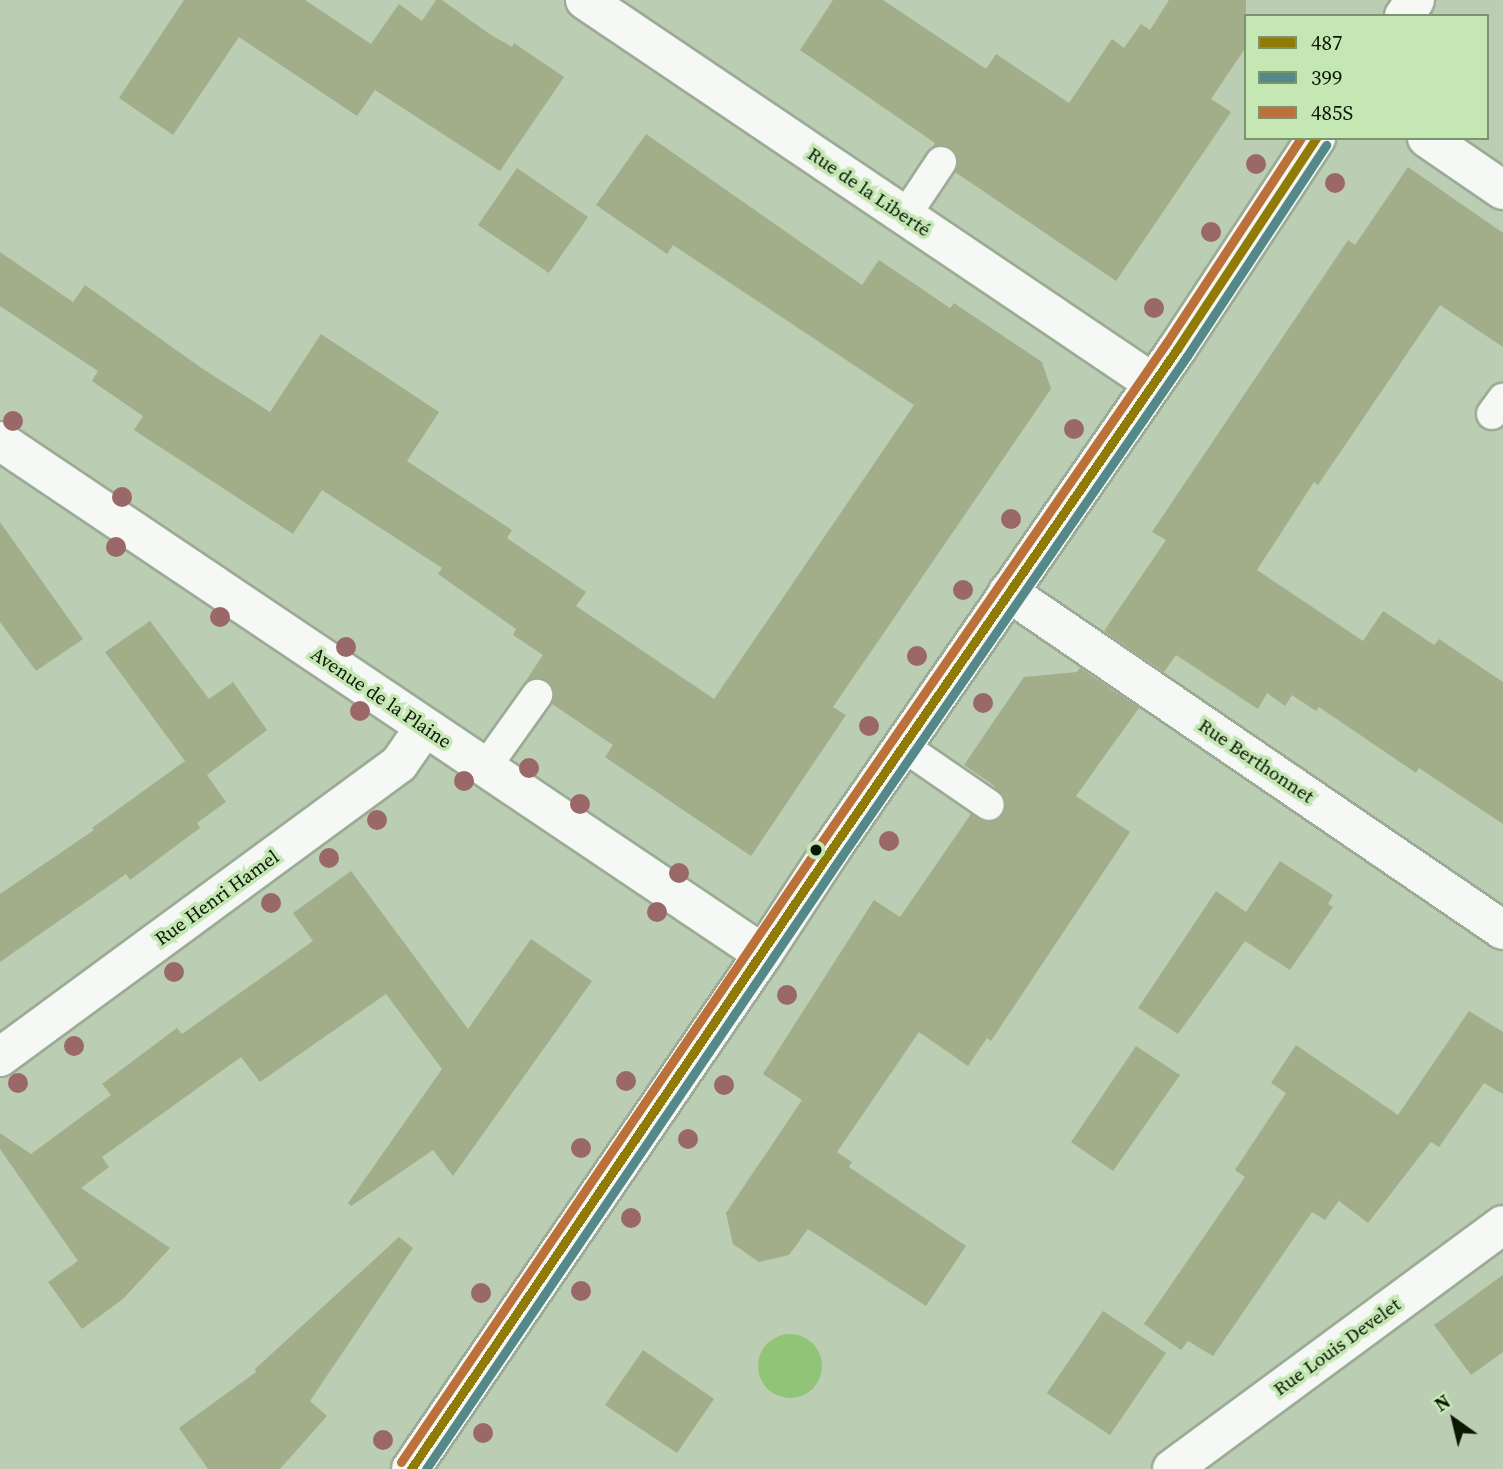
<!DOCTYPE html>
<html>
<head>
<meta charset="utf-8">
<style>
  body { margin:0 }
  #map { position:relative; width:1503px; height:1469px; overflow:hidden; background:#bbceb3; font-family:"Source Serif 4",serif }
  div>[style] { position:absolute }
  .water>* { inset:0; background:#92c478 }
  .round { border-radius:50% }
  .building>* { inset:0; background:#a2ad8a }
  .roads { filter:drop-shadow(2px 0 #9cab95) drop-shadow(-2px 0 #9cab95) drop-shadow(0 2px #9cab95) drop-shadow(0 -2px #9cab95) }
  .service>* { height:30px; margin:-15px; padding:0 15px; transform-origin:15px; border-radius:15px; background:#f5f8f4 }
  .minor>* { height:38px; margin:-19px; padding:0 19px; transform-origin:19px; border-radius:19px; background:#f5f8f4 }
  .primary>* { height:38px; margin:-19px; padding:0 19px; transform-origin:19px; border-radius:19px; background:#f5f8f4 }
  .bus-1>* { height:9px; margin:-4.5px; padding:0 4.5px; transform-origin:4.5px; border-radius:4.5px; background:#917b07 }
  .bus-2>* { height:9px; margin:-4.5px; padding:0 4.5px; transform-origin:4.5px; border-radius:4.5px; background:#588 }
  .bus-3>* { height:9px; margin:-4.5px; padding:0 4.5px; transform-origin:4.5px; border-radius:4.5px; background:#bb7139 }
  .trees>* { width:20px; height:20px; margin:-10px; border-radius:50%; background:#9a6868 }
  .dots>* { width:19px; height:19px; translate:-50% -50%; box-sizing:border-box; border:4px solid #c4e7b4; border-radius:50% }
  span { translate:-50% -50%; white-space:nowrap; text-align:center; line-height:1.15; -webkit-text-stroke:7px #c4e7b4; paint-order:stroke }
  .street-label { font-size:19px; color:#0b1705 }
  .legend { position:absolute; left:1244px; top:14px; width:245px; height:126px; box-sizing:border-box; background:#c4e7b4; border:2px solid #7a946e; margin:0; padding:9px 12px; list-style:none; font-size:21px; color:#0b1705 }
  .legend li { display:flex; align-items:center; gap:14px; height:35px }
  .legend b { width:35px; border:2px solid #7a946e }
  .north { position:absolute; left:1419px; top:1385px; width:70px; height:70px; -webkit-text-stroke:5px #c4e7b4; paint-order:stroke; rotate:326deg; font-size:19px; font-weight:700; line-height:28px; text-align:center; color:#0b1705 }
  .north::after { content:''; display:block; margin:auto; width:24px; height:32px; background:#0b1705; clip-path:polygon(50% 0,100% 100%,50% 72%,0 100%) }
</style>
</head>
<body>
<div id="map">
  <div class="water">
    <i class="round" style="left:758px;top:1334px;width:64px;height:64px"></i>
  </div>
  <div class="building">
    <i style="clip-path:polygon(184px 0,305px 0,371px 44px,399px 4px,422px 21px,436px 0,442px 0,491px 35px,512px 47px,514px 43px,564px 77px,500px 171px,375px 90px,357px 116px,239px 37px,173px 135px,119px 98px)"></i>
    <i style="clip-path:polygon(833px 0,883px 0,986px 69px,996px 54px,1069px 103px,1112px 39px,1124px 48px,1141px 24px,1150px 30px,1169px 0,1246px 0,1246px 47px,1211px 99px,1231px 112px,1116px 281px,955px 172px,958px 162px,951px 148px,943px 145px,933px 147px,935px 143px,800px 50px)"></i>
    <i style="clip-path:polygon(646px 134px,862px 285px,879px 260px,950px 308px,954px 303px,1042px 362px,1051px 389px,833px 707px,846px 715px,751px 856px,605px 757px,613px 745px,552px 704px,553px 688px,548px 681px,538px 678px,523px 685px,543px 655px,513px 635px,516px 629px,438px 574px,442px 568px,322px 490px,293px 534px,134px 430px,143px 416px,92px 381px,98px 371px,0 306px,0 252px,73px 302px,85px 285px,200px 367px,270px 412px,321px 334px,439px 412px,407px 461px,512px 530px,507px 538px,586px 592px,576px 606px,714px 699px,914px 405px,673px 245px,667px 254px,596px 205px)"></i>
    <i style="clip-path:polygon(1408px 167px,1503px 233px,1503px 347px,1440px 305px,1318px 485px,1314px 482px,1257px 570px,1363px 641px,1383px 611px,1434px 645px,1439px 639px,1503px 682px,1503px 824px,1419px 768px,1416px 773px,1319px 707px,1316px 711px,1292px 695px,1285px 706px,1267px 693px,1258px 709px,1176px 655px,1164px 672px,1104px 631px,1166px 540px,1152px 532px,1348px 240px,1355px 245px)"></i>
    <i style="clip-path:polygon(517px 168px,588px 217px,549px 273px,478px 225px)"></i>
    <i style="clip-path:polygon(0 522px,83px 639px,36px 671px,0 622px)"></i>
    <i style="clip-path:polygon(150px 621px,209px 699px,233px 682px,267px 730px,207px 775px,226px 802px,197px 823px,200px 828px,130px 880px,126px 874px,0 962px,0 894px,94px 830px,92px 828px,185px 761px,105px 652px)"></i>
    <i style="clip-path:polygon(1080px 668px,1139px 708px,1076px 796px,1130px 832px,991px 1041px,987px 1038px,968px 1066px,919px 1032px,837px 1152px,852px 1162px,849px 1167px,966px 1246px,926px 1306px,808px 1229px,789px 1255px,759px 1262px,733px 1244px,726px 1213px,802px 1100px,763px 1074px,874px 900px,900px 917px,971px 814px,988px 822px,1004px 814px,1004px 797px,992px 784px,964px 765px,1024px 677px,1077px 672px)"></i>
    <i style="clip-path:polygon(1280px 861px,1333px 895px,1328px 904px,1333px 907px,1290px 970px,1245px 941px,1178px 1034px,1138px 1008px,1216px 891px,1246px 912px)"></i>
    <i style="clip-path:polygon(351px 871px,468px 1029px,531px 939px,592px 981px,453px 1176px,433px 1150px,351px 1206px,348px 1203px,442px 1069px,386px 994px,260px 1082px,241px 1057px,102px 1157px,109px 1167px,81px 1188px,170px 1248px,123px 1299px,82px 1329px,48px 1282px,78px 1261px,0 1149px,0 1133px,31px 1154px,111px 1095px,102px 1084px,177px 1028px,182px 1034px,313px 941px,293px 913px)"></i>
    <i style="clip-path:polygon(1469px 1011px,1503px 1032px,1503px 1094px,1484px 1083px,1439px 1147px,1431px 1142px,1368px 1223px,1339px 1201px,1348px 1188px,1325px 1220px,1312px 1212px,1213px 1356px,1188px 1341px,1181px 1350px,1144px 1324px,1245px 1177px,1235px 1170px,1286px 1093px,1271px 1083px,1296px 1045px,1398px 1115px)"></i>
    <i style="clip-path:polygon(1136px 1046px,1180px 1075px,1113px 1171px,1071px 1142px)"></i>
    <i style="clip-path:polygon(399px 1237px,413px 1248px,310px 1401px,327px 1416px,280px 1469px,208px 1469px,179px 1428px,256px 1372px,255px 1369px)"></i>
    <i style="clip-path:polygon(1503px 1275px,1503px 1352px,1471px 1375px,1434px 1325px)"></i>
    <i style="clip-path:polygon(1103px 1311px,1166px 1353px,1110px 1435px,1047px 1393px)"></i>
    <i style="clip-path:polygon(643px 1350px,714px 1399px,677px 1453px,605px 1405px)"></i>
  </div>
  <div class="roads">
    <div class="service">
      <i style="left:905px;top:216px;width:65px;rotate:-56.3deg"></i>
      <i style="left:1492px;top:414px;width:19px;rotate:-54deg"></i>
      <i style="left:903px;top:746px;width:104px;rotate:34.5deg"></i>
      <i style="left:485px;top:768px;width:90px;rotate:-54.5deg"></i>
    </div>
    <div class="minor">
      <i style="left:585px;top:0;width:685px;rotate:33.99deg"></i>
      <i style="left:1427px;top:138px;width:92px;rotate:34.4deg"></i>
      <i style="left:0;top:441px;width:919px;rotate:33.91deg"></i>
      <i style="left:1008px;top:592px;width:599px;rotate:34.33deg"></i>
      <i style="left:0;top:1057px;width:495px;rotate:-36.3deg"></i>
      <i style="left:399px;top:764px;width:44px;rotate:-55.2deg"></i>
      <i style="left:1172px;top:1469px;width:411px;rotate:-36.4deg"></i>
    </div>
    <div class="primary">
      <i style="left:1404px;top:16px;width:19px;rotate:-55deg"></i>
      <i style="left:411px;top:1469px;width:624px;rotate:-55.65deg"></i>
      <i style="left:763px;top:954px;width:124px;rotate:-56.8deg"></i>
      <i style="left:831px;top:850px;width:609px;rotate:-55.37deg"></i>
      <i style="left:1177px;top:349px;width:253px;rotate:-56.6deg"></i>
    </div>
  </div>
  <div class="bus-1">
    <i style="left:411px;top:1469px;width:748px;rotate:-55.84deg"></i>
    <i style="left:831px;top:850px;width:609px;rotate:-55.37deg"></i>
    <i style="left:1177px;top:349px;width:253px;rotate:-56.6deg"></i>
  </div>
  <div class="bus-2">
    <i style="left:426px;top:1469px;width:739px;rotate:-55.86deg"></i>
    <i style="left:841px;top:857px;width:609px;rotate:-55.37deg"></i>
    <i style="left:1187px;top:356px;width:253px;rotate:-56.6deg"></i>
  </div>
  <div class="bus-3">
    <i style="left:401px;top:1462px;width:748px;rotate:-55.84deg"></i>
    <i style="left:821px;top:843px;width:609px;rotate:-55.37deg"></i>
    <i style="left:1167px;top:342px;width:244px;rotate:-56.7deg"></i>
  </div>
  <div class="trees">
    <i style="left:1256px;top:164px"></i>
    <i style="left:1335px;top:183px"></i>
    <i style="left:1211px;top:232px"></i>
    <i style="left:1154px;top:308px"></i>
    <i style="left:13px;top:421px"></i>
    <i style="left:1074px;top:429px"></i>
    <i style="left:122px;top:497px"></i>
    <i style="left:1011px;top:519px"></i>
    <i style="left:116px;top:547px"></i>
    <i style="left:963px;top:590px"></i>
    <i style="left:220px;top:617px"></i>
    <i style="left:346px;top:647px"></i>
    <i style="left:917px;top:656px"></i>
    <i style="left:983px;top:703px"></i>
    <i style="left:360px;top:711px"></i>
    <i style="left:869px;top:726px"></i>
    <i style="left:529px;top:768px"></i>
    <i style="left:464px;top:781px"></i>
    <i style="left:580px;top:804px"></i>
    <i style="left:377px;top:820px"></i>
    <i style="left:889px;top:841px"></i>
    <i style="left:329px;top:858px"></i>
    <i style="left:679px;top:873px"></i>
    <i style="left:271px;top:903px"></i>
    <i style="left:657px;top:912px"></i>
    <i style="left:174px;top:972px"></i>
    <i style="left:787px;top:995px"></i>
    <i style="left:74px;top:1046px"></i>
    <i style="left:626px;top:1081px"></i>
    <i style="left:18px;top:1083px"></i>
    <i style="left:724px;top:1085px"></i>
    <i style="left:688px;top:1139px"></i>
    <i style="left:581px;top:1148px"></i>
    <i style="left:631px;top:1218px"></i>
    <i style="left:581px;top:1291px"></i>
    <i style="left:481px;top:1293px"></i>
    <i style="left:483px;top:1433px"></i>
    <i style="left:383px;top:1440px"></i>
  </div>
  <div class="dots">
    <i style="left:816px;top:850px;background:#0b1705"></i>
  </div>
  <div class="street-label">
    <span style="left:869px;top:192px;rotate:34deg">Rue de la Liberté</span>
    <span style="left:381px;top:698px;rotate:34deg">Avenue de la Plaine</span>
    <span style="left:1256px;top:761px;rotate:34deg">Rue Berthonnet</span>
    <span style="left:217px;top:898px;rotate:-36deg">Rue Henri Hamel</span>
    <span style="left:1337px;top:1347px;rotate:-36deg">Rue Louis Develet</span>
  </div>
  <ul class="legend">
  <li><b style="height:9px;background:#917b07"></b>487</li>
  <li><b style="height:9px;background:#588"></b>399</li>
  <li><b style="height:9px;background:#bb7139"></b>485S</li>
  </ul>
  <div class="north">N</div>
</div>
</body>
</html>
